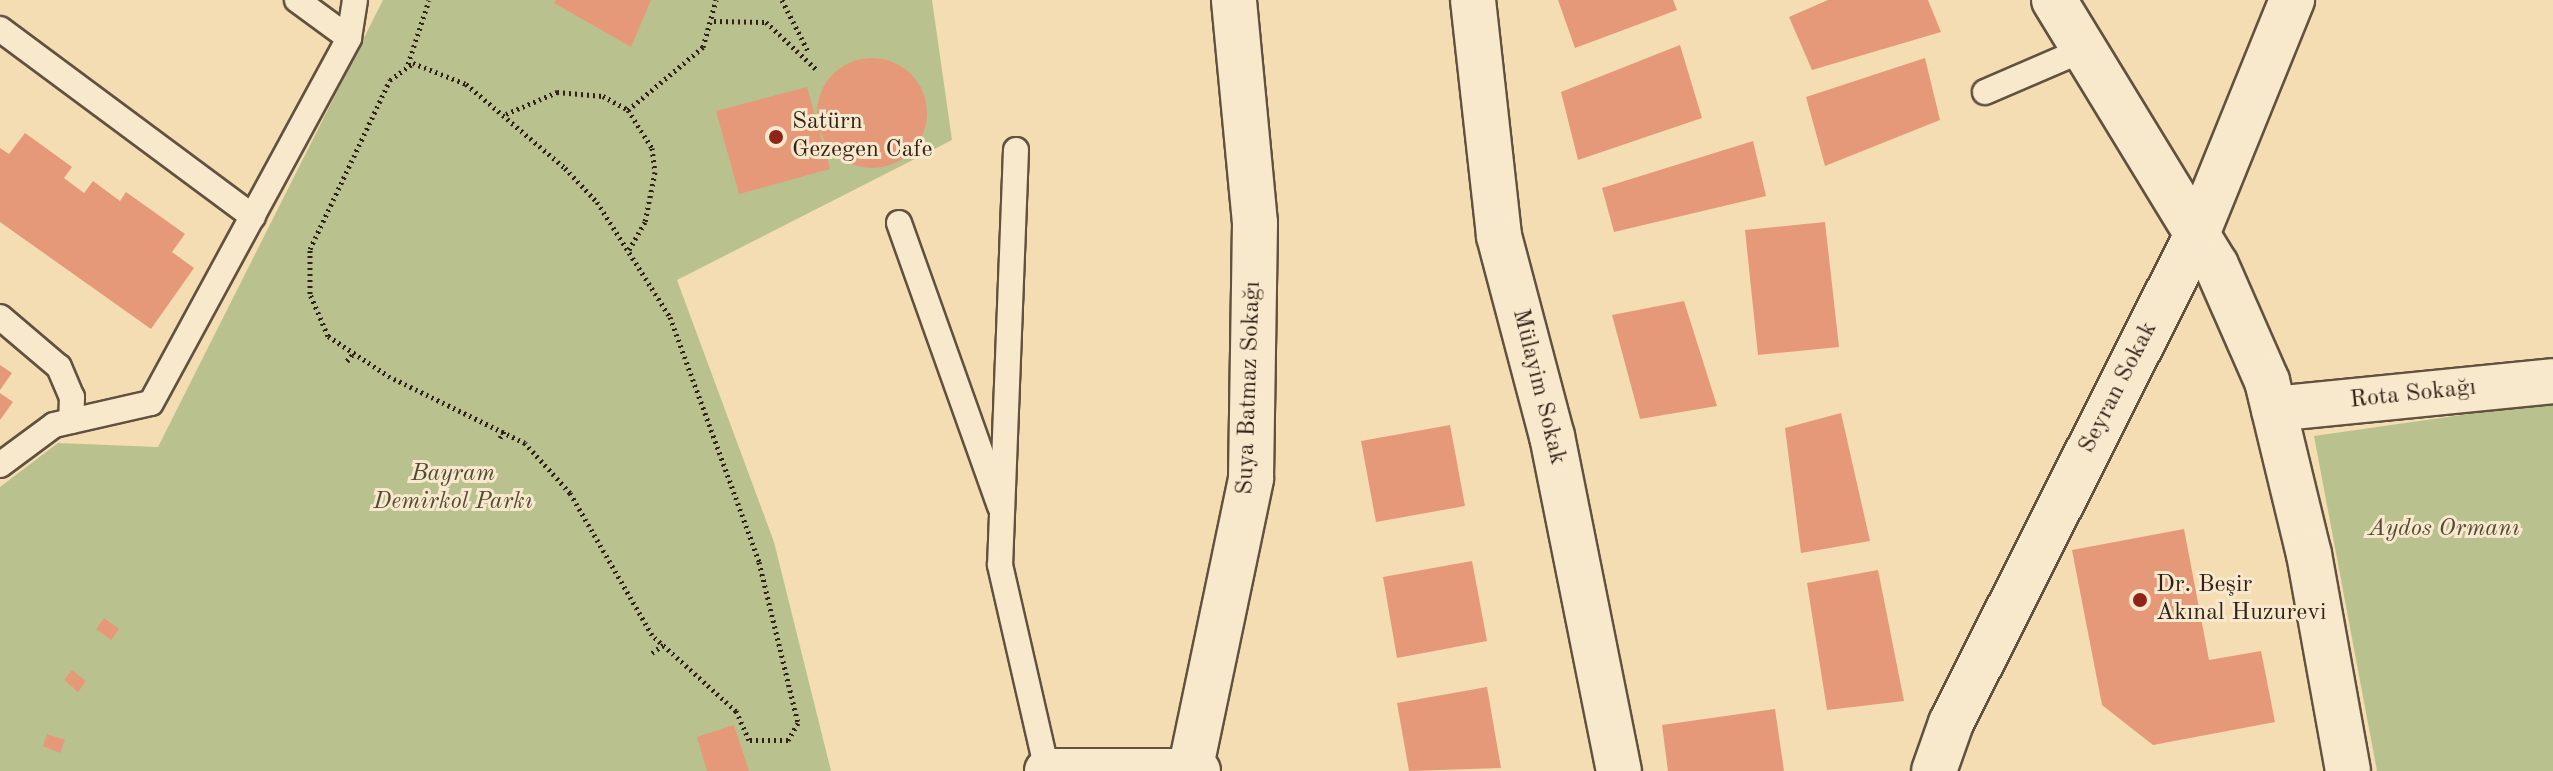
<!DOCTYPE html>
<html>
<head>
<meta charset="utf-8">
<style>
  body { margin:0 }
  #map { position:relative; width:2553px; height:771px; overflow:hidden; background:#f4ddb2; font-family:"Old Standard TT",serif }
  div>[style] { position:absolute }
  .green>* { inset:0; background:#b9c28e }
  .building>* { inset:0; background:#e69978 }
  .round { border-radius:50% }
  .path>* { height:5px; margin-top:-2.5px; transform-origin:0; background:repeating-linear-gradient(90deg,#302219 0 2px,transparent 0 6px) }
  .roads { filter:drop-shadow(2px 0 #61513f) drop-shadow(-2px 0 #61513f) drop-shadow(0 2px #61513f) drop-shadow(0 -2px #61513f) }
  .service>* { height:24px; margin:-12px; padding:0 12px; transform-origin:12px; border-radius:12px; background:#f8e9cd }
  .minor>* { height:44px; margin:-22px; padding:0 22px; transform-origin:22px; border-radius:22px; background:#f8e9cd }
  .tertiary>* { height:44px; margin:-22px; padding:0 22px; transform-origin:22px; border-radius:22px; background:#f8e9cd }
  .dots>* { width:22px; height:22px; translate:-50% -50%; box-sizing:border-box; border:4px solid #f8e9cd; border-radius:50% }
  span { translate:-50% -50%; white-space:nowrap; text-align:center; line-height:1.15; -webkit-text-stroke:6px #f8e9cd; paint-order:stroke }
  .poi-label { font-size:24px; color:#302219 }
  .left { translate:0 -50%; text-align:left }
  .street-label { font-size:24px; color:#302219 }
  .park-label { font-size:24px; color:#524a36; font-style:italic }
</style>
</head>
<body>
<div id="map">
  <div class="green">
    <i style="clip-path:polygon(383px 0,932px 0,952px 140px,677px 280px,774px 542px,831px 771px,0 771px,0 487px,58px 443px,158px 447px)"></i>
    <i style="clip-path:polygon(2553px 402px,2553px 771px,2377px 771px,2314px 436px)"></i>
  </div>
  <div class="building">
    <i style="clip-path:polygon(651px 0,631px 47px,554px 3px,556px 0)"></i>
    <i style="clip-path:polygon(1558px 0,1673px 0,1677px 10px,1575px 48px)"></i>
    <i style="clip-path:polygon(1828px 0,1928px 0,1941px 32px,1812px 70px,1789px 17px)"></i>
    <i style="clip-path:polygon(1680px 45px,1702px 118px,1578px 160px,1561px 92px)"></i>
    <i style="clip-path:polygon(1925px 58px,1940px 120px,1825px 166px,1806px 97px)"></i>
    <i class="round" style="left:817px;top:58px;width:110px;height:110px"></i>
    <i style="clip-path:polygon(807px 87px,830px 169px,739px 194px,716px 111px)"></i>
    <i style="clip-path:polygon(25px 133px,72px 167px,64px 178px,84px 193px,93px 181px,120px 201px,126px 192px,185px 234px,172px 252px,194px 268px,151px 329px,0 222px,0 148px,9px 154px)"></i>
    <i style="clip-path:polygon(1753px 141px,1766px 196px,1614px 232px,1602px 188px)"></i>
    <i style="clip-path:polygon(1825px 222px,1839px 347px,1758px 355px,1745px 230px)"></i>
    <i style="clip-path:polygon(1684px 301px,1717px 406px,1640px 419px,1612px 315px)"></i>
    <i style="clip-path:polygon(0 365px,12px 373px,0 390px)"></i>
    <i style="clip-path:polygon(0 393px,13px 402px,0 420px)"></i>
    <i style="clip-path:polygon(1841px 413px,1870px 541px,1801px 553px,1785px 428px)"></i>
    <i style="clip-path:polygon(1450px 425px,1465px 506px,1376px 522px,1361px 441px)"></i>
    <i style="clip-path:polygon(2184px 529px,2209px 660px,2261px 651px,2275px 722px,2153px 745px,2102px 705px,2072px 550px)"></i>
    <i style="clip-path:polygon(1472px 561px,1487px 641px,1397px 658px,1383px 577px)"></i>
    <i style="clip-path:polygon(1878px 570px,1904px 701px,1827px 710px,1807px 583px)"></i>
    <i style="clip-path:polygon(104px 618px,119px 629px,111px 640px,96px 629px)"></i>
    <i style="clip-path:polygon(72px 670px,86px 681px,78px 692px,64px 680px)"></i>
    <i style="clip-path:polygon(1487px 687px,1501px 768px,1409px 771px,1397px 703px)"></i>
    <i style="clip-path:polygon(1775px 709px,1784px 771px,1668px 771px,1662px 725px)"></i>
    <i style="clip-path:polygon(734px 725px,749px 771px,707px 771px,697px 737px)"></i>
    <i style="clip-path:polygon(47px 734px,65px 740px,60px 753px,43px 746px)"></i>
  </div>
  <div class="path">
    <i style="left:782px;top:0;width:59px;rotate:63deg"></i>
    <i style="left:714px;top:21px;width:52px;rotate:1.1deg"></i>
    <i style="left:766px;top:22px;width:71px;rotate:43.3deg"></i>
    <i style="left:413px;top:63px;width:57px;rotate:21.6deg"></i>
    <i style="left:466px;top:84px;width:130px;rotate:40.3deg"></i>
    <i style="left:565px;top:168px;width:47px;rotate:46.7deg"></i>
    <i style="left:597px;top:202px;width:136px;rotate:57.6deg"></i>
    <i style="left:670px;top:317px;width:261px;rotate:70deg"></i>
    <i style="left:759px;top:562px;width:166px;rotate:76.4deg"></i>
    <i style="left:798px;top:723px;width:20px;rotate:120deg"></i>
    <i style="left:788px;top:740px;width:39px;rotate:180deg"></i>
    <i style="left:749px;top:740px;width:32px;rotate:-114deg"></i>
    <i style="left:736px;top:711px;width:113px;rotate:-137.9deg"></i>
    <i style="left:652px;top:635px;width:164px;rotate:-120deg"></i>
    <i style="left:570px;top:493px;width:67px;rotate:-132deg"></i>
    <i style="left:525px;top:443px;width:150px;rotate:-153.9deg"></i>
    <i style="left:390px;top:377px;width:74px;rotate:-146.5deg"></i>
    <i style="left:328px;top:336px;width:46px;rotate:-113.2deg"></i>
    <i style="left:310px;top:294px;width:45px;rotate:-90deg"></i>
    <i style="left:310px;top:249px;width:187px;rotate:-64.7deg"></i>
    <i style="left:390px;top:80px;width:29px;rotate:-36deg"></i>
    <i style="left:408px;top:64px;width:67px;rotate:-71.8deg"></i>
    <i style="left:628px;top:110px;width:98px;rotate:-40deg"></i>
    <i style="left:703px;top:47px;width:49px;rotate:-74.5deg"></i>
    <i style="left:506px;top:114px;width:56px;rotate:-23.3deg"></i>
    <i style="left:557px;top:92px;width:46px;rotate:5deg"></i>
    <i style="left:603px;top:96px;width:29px;rotate:29deg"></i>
    <i style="left:628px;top:110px;width:45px;rotate:57.7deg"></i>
    <i style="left:652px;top:148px;width:24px;rotate:83deg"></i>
    <i style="left:655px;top:172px;width:51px;rotate:101.3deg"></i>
    <i style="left:645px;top:222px;width:32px;rotate:120deg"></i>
    <i style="left:347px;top:361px;width:9px;rotate:-49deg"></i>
    <i style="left:500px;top:438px;width:10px;rotate:-61deg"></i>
    <i style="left:652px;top:653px;width:14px;rotate:-36deg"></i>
  </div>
  <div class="roads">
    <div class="service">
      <i style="left:297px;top:0;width:64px;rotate:36.2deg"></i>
      <i style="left:0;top:29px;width:315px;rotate:36.6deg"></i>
      <i style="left:1985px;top:92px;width:109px;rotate:-23.3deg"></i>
      <i style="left:1016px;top:150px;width:415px;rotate:92.2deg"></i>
      <i style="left:1000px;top:565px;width:211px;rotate:77.1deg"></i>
      <i style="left:899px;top:223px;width:301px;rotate:70.4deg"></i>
      <i style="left:0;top:317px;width:77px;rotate:40.3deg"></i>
      <i style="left:59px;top:367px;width:33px;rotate:67deg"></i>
      <i style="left:72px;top:397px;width:24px;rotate:92deg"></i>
      <i style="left:0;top:465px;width:67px;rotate:-36.5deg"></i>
      <i style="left:54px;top:425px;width:99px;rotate:-12.8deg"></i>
      <i style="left:151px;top:403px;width:415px;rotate:-61.5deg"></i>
      <i style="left:349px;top:38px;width:38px;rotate:-81deg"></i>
    </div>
    <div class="minor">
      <i style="left:1473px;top:0;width:237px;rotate:83.7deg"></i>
      <i style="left:1499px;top:236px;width:207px;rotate:75.2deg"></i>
      <i style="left:1552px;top:436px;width:342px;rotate:78.7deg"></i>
      <i style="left:2274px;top:409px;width:280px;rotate:-5.7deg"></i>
      <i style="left:1047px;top:771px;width:151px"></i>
      <i style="left:1190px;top:771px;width:299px;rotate:-78.2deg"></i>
      <i style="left:1251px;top:478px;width:255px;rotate:-89.1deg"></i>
      <i style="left:1255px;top:223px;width:224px;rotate:-95.4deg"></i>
      <i style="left:1934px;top:771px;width:51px;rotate:-70.5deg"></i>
      <i style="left:1951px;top:723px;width:547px;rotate:-63.29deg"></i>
      <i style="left:2197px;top:234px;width:253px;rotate:-67.9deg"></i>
    </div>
    <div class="tertiary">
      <i style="left:2054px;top:0;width:311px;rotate:58.6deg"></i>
      <i style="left:2216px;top:265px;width:127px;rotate:66.3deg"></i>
      <i style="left:2267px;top:381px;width:178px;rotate:76.4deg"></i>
      <i style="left:2309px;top:554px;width:220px;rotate:79.8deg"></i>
    </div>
  </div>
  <div class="dots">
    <i style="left:776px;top:137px;background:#8f2418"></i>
    <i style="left:2140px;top:600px;background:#8f2418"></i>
  </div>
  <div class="poi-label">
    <span class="left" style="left:792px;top:137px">Satürn<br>Gezegen Cafe</span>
    <span class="left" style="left:2156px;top:600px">Dr. Beşir<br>Akınal Huzurevi</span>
  </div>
  <div class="street-label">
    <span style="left:1538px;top:387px;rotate:76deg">Mülayim Sokak</span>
    <span style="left:1250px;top:388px;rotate:-88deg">Suya Batmaz Sokağı</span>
    <span style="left:2119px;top:388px;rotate:-63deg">Seyran Sokak</span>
    <span style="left:2413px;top:395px;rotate:-6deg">Rota Sokağı</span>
  </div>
  <div class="park-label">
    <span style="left:453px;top:489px">Bayram<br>Demirkol Parkı</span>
    <span style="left:2444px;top:530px">Aydos Ormanı</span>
  </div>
</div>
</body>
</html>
